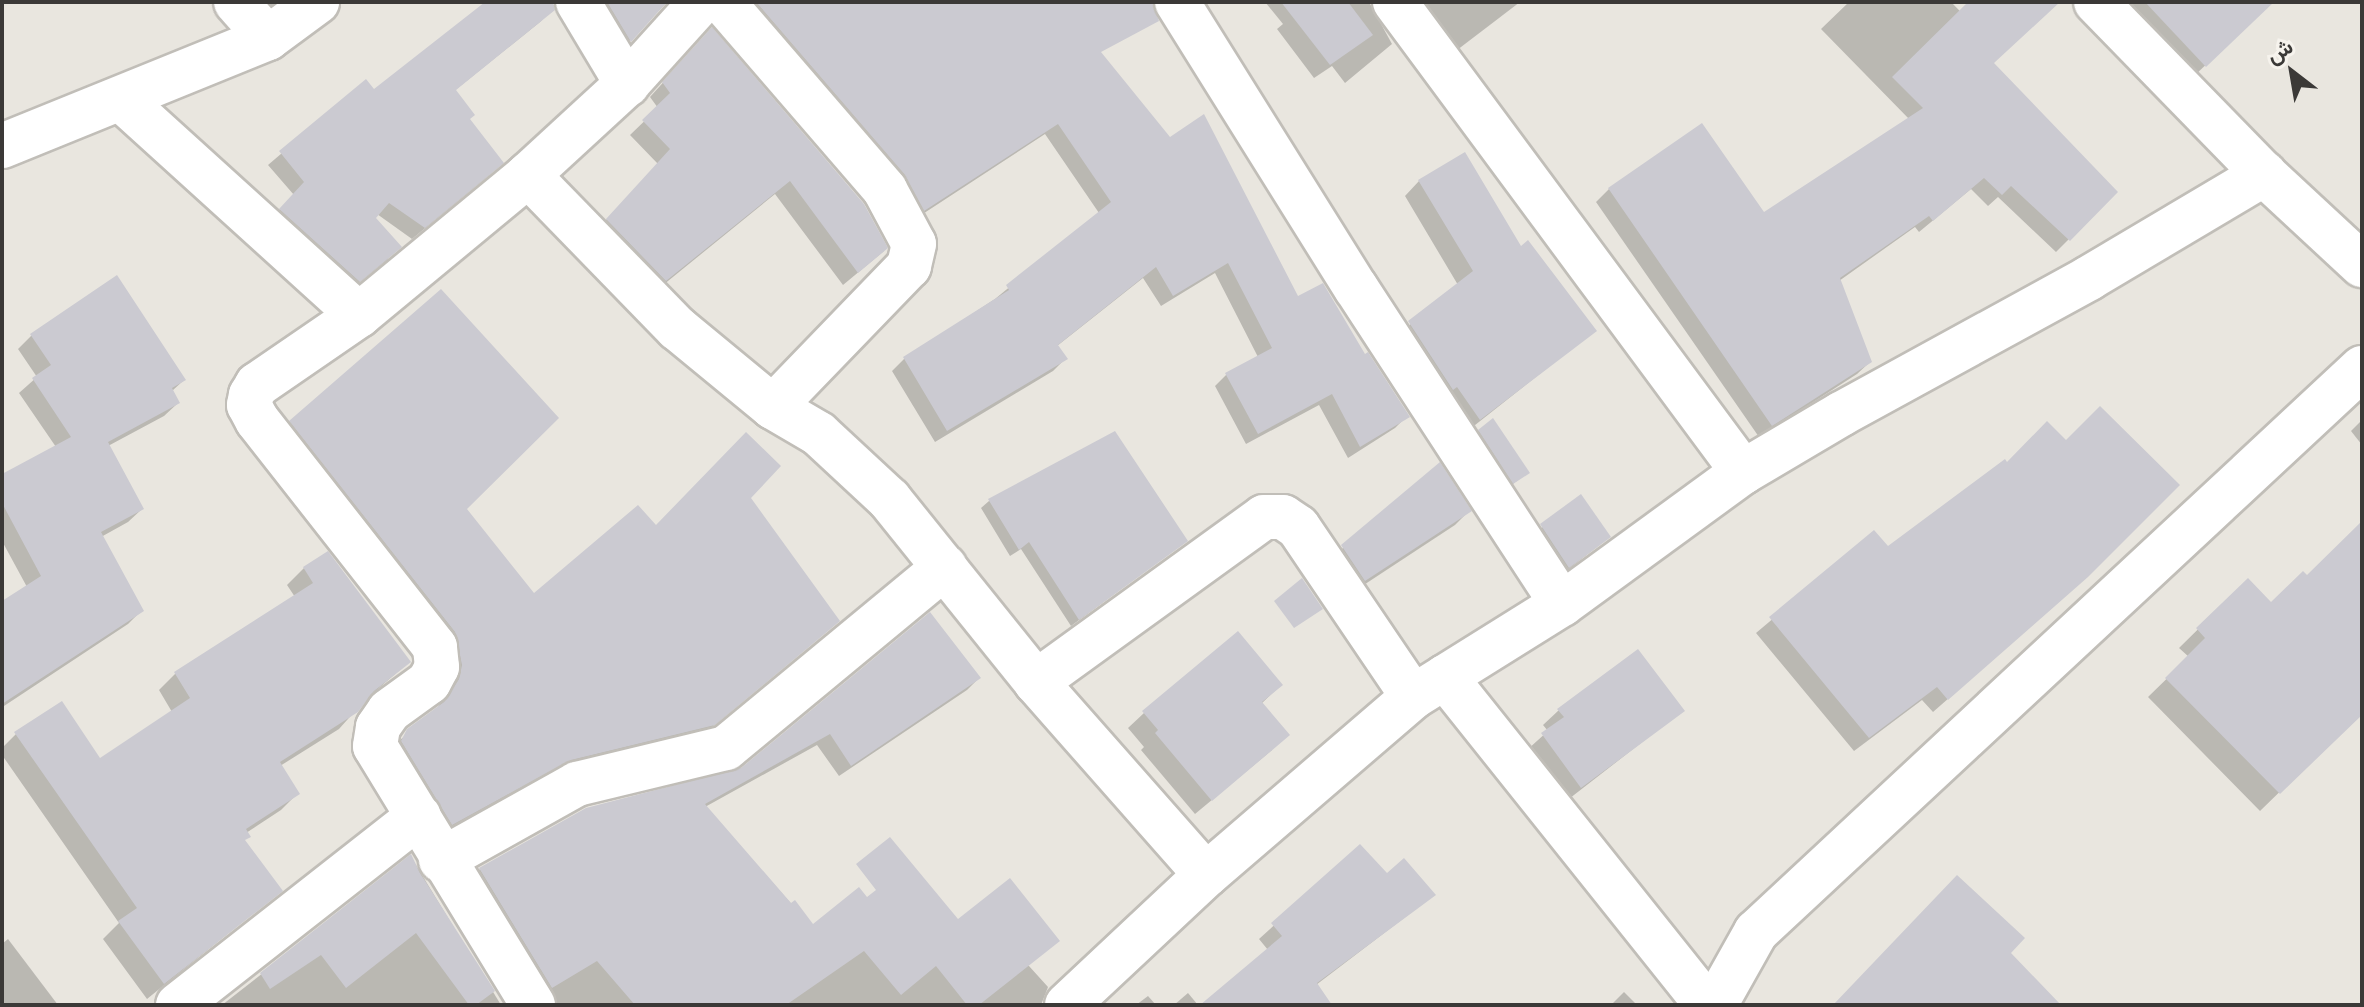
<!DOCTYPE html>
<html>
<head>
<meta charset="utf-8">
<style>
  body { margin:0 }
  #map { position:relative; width:2364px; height:1007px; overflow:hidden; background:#e9e6df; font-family:"DM Sans",Vazirmatn,sans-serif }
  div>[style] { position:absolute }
  .shadow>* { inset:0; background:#0003 }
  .building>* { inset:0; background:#cbcad1 }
  .roads { filter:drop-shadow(2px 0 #c1beb8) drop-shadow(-2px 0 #c1beb8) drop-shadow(0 2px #c1beb8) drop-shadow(0 -2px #c1beb8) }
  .minor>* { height:44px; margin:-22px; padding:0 22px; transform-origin:22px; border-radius:22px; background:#fff }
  span { translate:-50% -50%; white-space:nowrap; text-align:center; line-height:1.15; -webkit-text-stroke:8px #f6f3ed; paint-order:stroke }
  .frame { position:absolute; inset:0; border:4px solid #3b3937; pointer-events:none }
  .north { position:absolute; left:2252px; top:32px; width:80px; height:80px; -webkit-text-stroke:6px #f6f3ed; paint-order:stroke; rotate:329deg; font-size:22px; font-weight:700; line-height:32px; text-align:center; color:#3b3937 }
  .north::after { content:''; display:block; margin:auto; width:28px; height:36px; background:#3b3937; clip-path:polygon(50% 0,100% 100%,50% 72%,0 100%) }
</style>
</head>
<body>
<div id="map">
  <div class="shadow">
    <i style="clip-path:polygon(238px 2px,277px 2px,255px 18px)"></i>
    <i style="clip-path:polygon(488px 2px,553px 2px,553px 9px,540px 22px,454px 91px,489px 175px,412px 239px,377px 214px,373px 218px,388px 259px,346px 293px,268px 222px,294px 195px,268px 165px,365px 82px,374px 92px)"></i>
    <i style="clip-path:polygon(585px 2px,667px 2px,618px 52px)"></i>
    <i style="clip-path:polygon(734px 2px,1064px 2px,1099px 53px,1297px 299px,1364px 357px,1407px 416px,1395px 428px,1348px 458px,1319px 405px,1246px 444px,1215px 386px,1227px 374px,1258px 357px,1215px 273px,1161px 306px,1143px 278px,1057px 346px,1065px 359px,1053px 371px,935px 442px,892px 371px,904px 359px,995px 299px,1099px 213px,1045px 134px,912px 221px)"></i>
    <i style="clip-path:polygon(1265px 2px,1369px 2px,1392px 44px,1345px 83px,1332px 66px,1314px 78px,1277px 29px,1283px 24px)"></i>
    <i style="clip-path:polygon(1401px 2px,1520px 2px,1444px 60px)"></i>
    <i style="clip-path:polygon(1849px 2px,1951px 2px,2002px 54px,1992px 63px,2116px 192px,2056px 252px,1998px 197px,1988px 206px,1971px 189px,1919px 232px,1915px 227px,1839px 281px,1870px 362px,1857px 374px,1759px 437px,1596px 202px,1609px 189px,1763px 215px,1910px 120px,1821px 29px)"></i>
    <i style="clip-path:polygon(2102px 2px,2259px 2px,2265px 8px,2191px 79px)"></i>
    <i style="clip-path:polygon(698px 44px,884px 251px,843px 285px,775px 194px,652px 294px,593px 234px,658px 164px,630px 135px,658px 108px,650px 97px)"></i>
    <i style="clip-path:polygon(1419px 181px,1520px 249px,1594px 331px,1465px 433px,1394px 338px,1458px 285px,1405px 196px)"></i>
    <i style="clip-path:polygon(116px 277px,184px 380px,172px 391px,178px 403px,164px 416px,108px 446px,142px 509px,128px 522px,101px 537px,142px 610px,128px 624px,4px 706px,2px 604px,27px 587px,2px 541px,2px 476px,56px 447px,19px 393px,37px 377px,18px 349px,31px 336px)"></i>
    <i style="clip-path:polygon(2362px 420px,2362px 445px,2351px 431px)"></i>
    <i style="clip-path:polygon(291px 422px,464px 509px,534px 596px,656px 527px,837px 621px,699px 738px,438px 837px,394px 745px,436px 710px,446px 695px,277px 436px)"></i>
    <i style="clip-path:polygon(1480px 431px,1527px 473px,1505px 490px,1472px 439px)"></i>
    <i style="clip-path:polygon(1439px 465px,1469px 511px,1455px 525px,1350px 594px,1328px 561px)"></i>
    <i style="clip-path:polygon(2007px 465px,2071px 591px,1933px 712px,1922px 700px,1854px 751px,1756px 633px,1874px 533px,1887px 549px)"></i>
    <i style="clip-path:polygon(1581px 497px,1609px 537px,1552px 582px,1525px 541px)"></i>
    <i style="clip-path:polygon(989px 501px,1185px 541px,1071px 626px,1021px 549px,1010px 556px,981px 508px)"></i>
    <i style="clip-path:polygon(2362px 524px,2362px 712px,2260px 811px,2148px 697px,2189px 657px,2179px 648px,2248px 580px,2271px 605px,2307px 578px)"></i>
    <i style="clip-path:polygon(304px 568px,409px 662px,365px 700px,339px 729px,280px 766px,297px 794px,281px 810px,246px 833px,244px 841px,280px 891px,147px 999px,103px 939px,119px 923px,2px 755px,2px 748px,16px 734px,99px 761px,172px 712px,159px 690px,175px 674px,295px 597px,287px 585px)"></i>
    <i style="clip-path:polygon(929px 615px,979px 678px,967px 690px,839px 776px,817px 745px,705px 807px,812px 927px,867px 900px,958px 921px,1029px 966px,1048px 987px,1041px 1005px,543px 1005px,468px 881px,480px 869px,587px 809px,742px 769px)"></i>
    <i style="clip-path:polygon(1281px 685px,1261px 704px,1272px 750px,1195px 814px,1141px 750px,1144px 747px,1128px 728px,1144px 713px)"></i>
    <i style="clip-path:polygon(1559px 710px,1682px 711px,1565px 802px,1527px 750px,1548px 731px,1543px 725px)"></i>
    <i style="clip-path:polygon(1360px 847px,1387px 876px,1434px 895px,1316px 985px,1330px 1005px,1203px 1005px,1268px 950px,1259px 939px)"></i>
    <i style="clip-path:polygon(411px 857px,501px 1005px,222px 1005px)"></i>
    <i style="clip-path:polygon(8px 939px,58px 1005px,2px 1005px,2px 944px)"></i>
    <i style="clip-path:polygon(1624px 992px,1637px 1005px,1611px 1005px)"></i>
    <i style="clip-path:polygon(1188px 993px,1198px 1005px,1174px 1005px)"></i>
    <i style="clip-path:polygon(1148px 996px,1156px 1005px,1136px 1005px)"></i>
  </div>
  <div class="building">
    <i style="clip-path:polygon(485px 2px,553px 2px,555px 10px,456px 90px,475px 115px,470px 119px,504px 163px,425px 228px,389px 203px,376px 218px,402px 247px,360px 282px,279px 209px,304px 182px,279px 151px,366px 79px,374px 89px)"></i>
    <i style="clip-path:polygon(607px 2px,667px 2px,631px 42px)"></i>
    <i style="clip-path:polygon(756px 2px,1152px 2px,1159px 21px,1101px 52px,1170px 137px,1204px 114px,1298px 296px,1323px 283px,1365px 354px,1368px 352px,1410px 417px,1360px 447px,1332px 394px,1258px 434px,1225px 373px,1272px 348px,1228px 263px,1173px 296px,1156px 267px,1058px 345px,1068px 359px,947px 431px,903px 357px,1009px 290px,1006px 285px,1111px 202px,1058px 124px,924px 211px,904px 174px)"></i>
    <i style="clip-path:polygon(1281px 2px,1348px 2px,1373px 35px,1330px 65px)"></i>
    <i style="clip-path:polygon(1968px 2px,2060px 2px,1994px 63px,2118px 192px,2070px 241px,2011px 186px,2002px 195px,1984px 178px,1933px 221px,1929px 216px,1840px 278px,1872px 362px,1772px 426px,1608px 188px,1702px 123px,1764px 212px,1923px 108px,1892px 77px)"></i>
    <i style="clip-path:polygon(2145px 2px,2274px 2px,2206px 67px)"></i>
    <i style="clip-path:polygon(712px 27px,864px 204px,888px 248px,858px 273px,790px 181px,666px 281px,606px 219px,670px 149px,642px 120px,670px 93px,662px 82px)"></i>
    <i style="clip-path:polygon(1465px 152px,1521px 246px,1528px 240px,1597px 331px,1480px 420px,1457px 387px,1453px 390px,1408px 321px,1473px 271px,1418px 180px)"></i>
    <i style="clip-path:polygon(117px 275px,186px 380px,172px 388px,180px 403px,108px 442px,144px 509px,101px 532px,144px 611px,2px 704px,2px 601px,41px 576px,2px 503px,2px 474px,71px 437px,32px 378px,51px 365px,30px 334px)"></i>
    <i style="clip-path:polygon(441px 289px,559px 418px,467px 509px,534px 593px,638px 505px,656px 525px,746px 432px,781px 466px,751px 498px,840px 621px,715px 725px,571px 760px,452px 825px,401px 741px,407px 729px,444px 702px,459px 679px,462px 665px,455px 632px,289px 421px)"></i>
    <i style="clip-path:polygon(2100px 406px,2180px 485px,2088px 577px,1948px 700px,1937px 687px,1869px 738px,1769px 617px,1874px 530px,1888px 546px,2005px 459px,2007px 462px,2047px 421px,2066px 440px)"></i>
    <i style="clip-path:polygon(1493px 418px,1530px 473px,1513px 484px,1478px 430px)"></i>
    <i style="clip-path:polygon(1115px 431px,1188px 541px,1079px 620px,1029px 542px,1019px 550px,988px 499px)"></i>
    <i style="clip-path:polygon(1440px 462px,1472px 511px,1365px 581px,1341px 545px)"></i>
    <i style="clip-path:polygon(1581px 494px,1611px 537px,1569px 568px,1540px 524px)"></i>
    <i style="clip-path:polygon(2362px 521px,2362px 715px,2280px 794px,2165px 678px,2205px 638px,2196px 628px,2248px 578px,2271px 602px,2303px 571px,2307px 575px)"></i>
    <i style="clip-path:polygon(328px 551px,411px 662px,374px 691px,358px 712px,280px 762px,300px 794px,246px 829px,251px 837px,245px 840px,283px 891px,164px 984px,118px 921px,137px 908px,14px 732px,62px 701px,100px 758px,190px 698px,174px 672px,313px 583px,303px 567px)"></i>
    <i style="clip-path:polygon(1302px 578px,1323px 609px,1294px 628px,1274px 601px)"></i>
    <i style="clip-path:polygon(930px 612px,981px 678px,851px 766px,830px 734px,705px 804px,791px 903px,795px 900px,813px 924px,859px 887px,867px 897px,876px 890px,856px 864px,890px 837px,958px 919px,1010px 878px,1060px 941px,979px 1005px,967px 1005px,936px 966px,901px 995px,864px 951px,786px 1005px,635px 1005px,597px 961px,552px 988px,479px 868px,586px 808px,741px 768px)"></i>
    <i style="clip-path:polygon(1238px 631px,1283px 685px,1262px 702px,1290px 735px,1212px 801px,1155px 733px,1158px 730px,1142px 711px)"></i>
    <i style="clip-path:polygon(1638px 649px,1685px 711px,1581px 788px,1541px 733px,1564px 717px,1557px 709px)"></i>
    <i style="clip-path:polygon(1360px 844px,1387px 873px,1404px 858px,1436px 895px,1317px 983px,1332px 1005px,1200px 1005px,1282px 936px,1271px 923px)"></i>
    <i style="clip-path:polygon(411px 854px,420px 873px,495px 991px,476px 1005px,469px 1005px,416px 933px,346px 988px,321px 955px,270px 989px,260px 973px)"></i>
    <i style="clip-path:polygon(1957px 875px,2025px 938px,2011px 953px,2061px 1005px,1833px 1005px)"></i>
  </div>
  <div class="roads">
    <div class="minor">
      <i style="left:236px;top:2px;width:48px;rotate:48.4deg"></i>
      <i style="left:578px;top:2px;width:96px;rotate:59.1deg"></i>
      <i style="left:723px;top:2px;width:248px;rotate:49.2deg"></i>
      <i style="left:885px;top:190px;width:61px;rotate:61.8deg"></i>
      <i style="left:914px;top:244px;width:23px;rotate:103deg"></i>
      <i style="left:909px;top:266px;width:196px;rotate:134deg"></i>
      <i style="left:1177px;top:2px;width:337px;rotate:58deg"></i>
      <i style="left:1356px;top:288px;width:377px;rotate:56.9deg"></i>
      <i style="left:1395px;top:2px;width:585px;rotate:53.48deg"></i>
      <i style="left:2096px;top:2px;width:240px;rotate:45.7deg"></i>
      <i style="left:2264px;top:174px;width:134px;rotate:42.9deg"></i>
      <i style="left:122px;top:100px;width:320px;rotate:42.2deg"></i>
      <i style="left:2px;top:146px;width:287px;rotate:-22.1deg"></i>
      <i style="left:268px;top:38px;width:61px;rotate:-36.3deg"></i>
      <i style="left:528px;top:175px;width:214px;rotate:45.8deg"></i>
      <i style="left:677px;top:328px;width:124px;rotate:39.5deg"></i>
      <i style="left:773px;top:407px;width:53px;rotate:30.4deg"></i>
      <i style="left:819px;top:434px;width:96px;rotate:42.9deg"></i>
      <i style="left:889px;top:499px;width:235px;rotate:51.2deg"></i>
      <i style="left:1036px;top:682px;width:257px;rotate:48.6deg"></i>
      <i style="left:1445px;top:677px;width:420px;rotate:51.4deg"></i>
      <i style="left:1036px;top:682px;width:281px;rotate:-35.9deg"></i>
      <i style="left:1264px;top:517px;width:19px"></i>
      <i style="left:1283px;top:517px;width:18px;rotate:34deg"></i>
      <i style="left:1298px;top:527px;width:205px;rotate:55.9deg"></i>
      <i style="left:441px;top:860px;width:156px;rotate:-29.2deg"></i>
      <i style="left:577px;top:784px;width:153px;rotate:-13.6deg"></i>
      <i style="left:726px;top:748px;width:284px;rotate:-39.6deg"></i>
      <i style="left:178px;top:1005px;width:306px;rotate:-38.1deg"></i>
      <i style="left:533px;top:1005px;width:303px;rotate:-121.4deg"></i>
      <i style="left:375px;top:746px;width:19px;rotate:-81deg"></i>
      <i style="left:378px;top:727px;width:19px;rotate:-55deg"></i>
      <i style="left:389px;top:711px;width:49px;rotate:-35.9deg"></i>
      <i style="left:429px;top:682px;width:17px;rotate:-62deg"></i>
      <i style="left:437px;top:667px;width:20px;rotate:-96deg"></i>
      <i style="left:435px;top:647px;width:288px;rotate:-128.1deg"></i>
      <i style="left:257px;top:420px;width:17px;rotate:-118deg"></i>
      <i style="left:249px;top:405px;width:10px;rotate:-79deg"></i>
      <i style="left:251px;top:395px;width:12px;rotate:-59deg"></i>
      <i style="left:257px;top:385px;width:124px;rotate:-34.5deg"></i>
      <i style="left:359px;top:315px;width:219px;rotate:-39.6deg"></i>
      <i style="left:528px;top:175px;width:134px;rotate:-42.6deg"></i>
      <i style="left:627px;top:84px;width:110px;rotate:-47.9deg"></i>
      <i style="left:1067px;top:1005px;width:190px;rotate:-43.1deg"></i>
      <i style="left:1206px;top:875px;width:273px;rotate:-40.7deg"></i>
      <i style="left:1413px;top:697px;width:176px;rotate:-32deg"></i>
      <i style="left:1562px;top:604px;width:224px;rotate:-36.1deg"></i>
      <i style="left:1743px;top:472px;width:114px;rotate:-30.6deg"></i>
      <i style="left:1841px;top:414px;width:283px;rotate:-28.7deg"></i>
      <i style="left:2089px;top:278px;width:204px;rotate:-30.7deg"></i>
      <i style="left:1715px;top:1005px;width:84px;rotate:-60.7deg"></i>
      <i style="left:1756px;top:932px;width:828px;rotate:-42.94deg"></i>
    </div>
  </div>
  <div class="frame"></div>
  <div class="north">ش</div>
</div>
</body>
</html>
